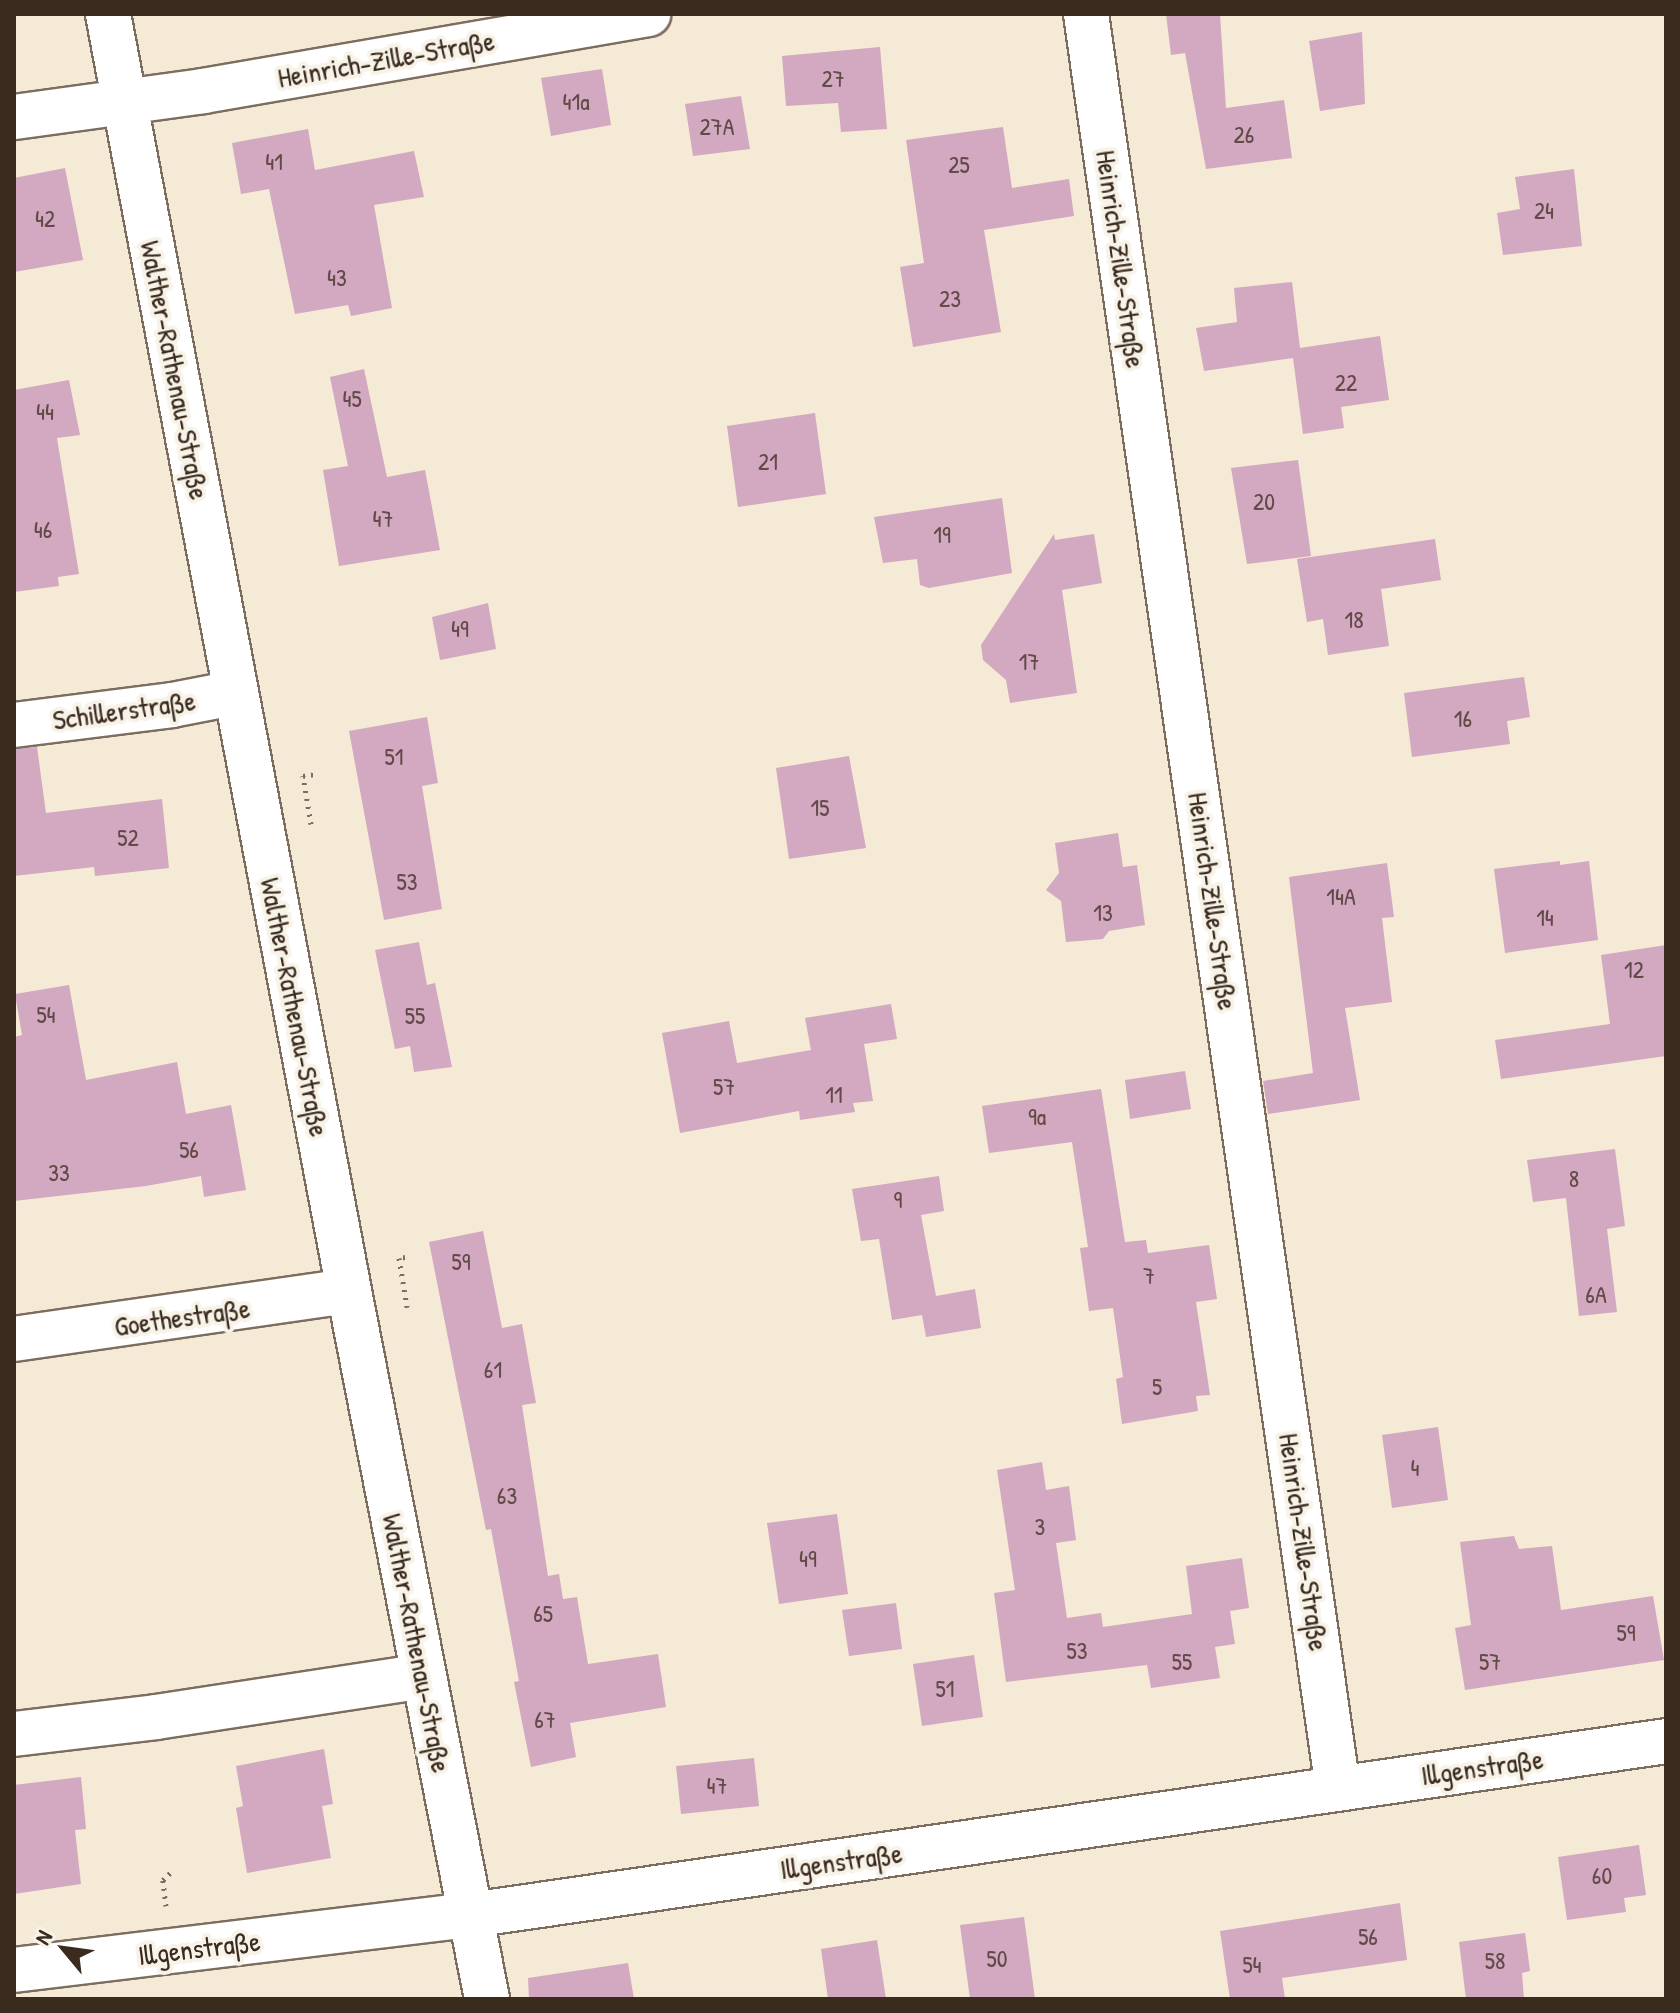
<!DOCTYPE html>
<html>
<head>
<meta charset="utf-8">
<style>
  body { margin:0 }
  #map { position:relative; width:1680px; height:2013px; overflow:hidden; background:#f4ead5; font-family:"Patrick Hand",sans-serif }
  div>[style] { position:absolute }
  .building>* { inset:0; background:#d3a8c1 }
  .path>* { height:5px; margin-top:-2.5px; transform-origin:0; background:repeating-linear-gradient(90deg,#7c6d5e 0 2px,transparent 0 8px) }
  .roads { filter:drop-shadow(2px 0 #7c6d5e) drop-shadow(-2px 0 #7c6d5e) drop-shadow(0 2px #7c6d5e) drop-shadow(0 -2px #7c6d5e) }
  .minor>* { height:44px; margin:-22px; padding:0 22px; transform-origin:22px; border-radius:22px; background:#fff }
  span { translate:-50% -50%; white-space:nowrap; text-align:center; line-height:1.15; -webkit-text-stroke:8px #f7f3e8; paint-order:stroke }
  .number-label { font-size:24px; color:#614a47 }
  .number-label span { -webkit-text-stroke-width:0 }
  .street-label { font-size:28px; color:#3b2a1e }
  .frame { position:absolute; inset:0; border:16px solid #3b2a1e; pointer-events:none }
  .north { position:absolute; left:24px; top:1909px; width:80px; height:80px; -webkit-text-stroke:6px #f7f3e8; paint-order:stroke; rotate:299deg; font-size:22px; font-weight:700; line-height:32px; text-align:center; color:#3b2a1e }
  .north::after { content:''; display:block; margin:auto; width:28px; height:36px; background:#3b2a1e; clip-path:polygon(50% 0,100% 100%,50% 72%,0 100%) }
</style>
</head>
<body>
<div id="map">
  <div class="building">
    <i style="clip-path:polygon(1166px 14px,1220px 14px,1226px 108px,1284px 100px,1292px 158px,1206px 169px,1185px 53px,1171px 55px)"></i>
    <i style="clip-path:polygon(1362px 32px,1365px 104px,1320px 111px,1309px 41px)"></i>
    <i style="clip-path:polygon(880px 47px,887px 129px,841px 132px,838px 103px,786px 106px,782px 56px)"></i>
    <i style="clip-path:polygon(602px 69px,611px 125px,551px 136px,541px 78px)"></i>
    <i style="clip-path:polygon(741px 96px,750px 149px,693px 156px,685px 104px)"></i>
    <i style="clip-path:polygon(1003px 127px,1012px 188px,1069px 179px,1074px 216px,984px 230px,1001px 332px,913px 347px,900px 267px,924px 263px,906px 140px)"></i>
    <i style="clip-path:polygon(308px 129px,315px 170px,414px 151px,424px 197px,374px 205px,392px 308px,351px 316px,348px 305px,295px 314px,269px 189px,241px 194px,232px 143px)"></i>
    <i style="clip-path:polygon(65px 168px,83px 260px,14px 272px,14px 178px)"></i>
    <i style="clip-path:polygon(1574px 169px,1582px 246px,1503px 255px,1497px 213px,1520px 209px,1515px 177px)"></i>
    <i style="clip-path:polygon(1292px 282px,1300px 348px,1380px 336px,1389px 400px,1341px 407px,1344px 428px,1303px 434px,1293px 358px,1204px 371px,1196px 328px,1237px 322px,1234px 288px)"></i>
    <i style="clip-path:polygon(364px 369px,387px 477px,425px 470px,440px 550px,339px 566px,323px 470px,348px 466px,330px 377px)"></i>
    <i style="clip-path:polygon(69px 380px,80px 435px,57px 438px,79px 574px,58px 577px,59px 586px,14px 592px,14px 390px)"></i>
    <i style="clip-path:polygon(815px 413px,826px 494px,738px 507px,727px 426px)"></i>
    <i style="clip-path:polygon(1298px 460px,1311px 556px,1247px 564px,1231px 468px)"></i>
    <i style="clip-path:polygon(1002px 498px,1012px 573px,929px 588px,920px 585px,917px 559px,883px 563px,874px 517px)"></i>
    <i style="clip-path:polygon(1054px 534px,1055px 540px,1094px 534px,1102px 583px,1062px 590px,1077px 693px,1010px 703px,1006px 680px,983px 660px,981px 645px)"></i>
    <i style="clip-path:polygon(1435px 539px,1441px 580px,1381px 589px,1389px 646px,1328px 655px,1323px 619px,1307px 622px,1297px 559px)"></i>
    <i style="clip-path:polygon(488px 603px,496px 649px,440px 660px,432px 617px)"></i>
    <i style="clip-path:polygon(1524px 677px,1530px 717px,1507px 721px,1510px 744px,1412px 757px,1404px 693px)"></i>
    <i style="clip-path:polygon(427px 717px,438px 783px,422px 786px,442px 909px,384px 920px,349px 731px)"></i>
    <i style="clip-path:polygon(37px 747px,46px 813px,162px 799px,169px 868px,95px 876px,94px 867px,14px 876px,14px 749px)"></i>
    <i style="clip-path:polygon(849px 756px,866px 848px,789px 859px,776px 768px)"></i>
    <i style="clip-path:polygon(1118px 833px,1123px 867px,1137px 865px,1145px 925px,1109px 931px,1103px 939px,1066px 942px,1061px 901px,1046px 890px,1059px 873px,1055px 843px)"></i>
    <i style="clip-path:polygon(1560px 861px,1560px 865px,1589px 861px,1598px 940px,1505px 953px,1494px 869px)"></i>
    <i style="clip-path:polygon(1387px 863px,1394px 917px,1382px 918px,1392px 1002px,1345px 1008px,1360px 1100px,1268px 1114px,1263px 1081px,1313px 1073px,1289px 877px)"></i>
    <i style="clip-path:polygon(419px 942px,427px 985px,435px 983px,452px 1067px,414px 1072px,410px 1046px,395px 1049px,375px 950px)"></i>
    <i style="clip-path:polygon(1666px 945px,1666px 1056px,1501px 1079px,1495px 1040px,1610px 1024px,1601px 955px)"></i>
    <i style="clip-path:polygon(69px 985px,86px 1080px,177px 1062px,186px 1114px,231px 1105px,246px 1190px,204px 1197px,201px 1176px,146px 1186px,14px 1201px,14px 1037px,22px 1035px,15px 994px)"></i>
    <i style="clip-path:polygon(891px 1004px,897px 1039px,864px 1044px,873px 1101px,853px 1103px,855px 1112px,800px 1120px,799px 1111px,680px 1133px,662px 1033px,729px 1021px,737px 1063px,811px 1050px,805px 1018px)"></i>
    <i style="clip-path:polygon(1185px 1071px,1191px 1109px,1130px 1119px,1125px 1080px)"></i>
    <i style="clip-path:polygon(1101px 1089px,1125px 1242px,1146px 1240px,1148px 1253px,1209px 1245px,1217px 1299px,1196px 1302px,1210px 1395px,1196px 1396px,1198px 1411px,1122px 1424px,1116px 1379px,1123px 1377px,1113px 1308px,1089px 1311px,1080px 1248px,1088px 1247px,1072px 1142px,989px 1153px,982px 1106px)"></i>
    <i style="clip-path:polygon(1615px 1149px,1625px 1226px,1607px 1229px,1617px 1312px,1579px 1316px,1566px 1198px,1533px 1202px,1527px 1160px)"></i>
    <i style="clip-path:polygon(939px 1176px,944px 1211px,921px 1215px,936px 1296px,975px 1289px,981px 1328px,926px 1337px,922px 1315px,892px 1320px,879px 1239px,861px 1241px,852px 1189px)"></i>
    <i style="clip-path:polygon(483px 1231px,502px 1328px,522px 1324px,536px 1403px,522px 1405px,548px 1576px,559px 1574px,563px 1599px,577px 1597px,588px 1664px,658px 1654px,666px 1707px,570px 1723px,576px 1757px,531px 1767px,514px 1682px,519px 1681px,491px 1529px,486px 1530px,429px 1242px)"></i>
    <i style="clip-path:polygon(1438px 1427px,1448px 1500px,1392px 1508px,1382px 1435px)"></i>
    <i style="clip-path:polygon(1042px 1462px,1046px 1490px,1069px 1486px,1076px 1540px,1056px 1543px,1067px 1618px,1101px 1613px,1103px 1627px,1192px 1614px,1186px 1566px,1242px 1558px,1249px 1608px,1230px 1611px,1235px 1644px,1215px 1647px,1220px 1678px,1151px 1688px,1147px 1665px,1006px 1682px,994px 1593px,1015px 1590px,997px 1470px)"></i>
    <i style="clip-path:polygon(837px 1514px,848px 1594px,779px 1604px,767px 1523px)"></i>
    <i style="clip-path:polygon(1514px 1536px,1519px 1549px,1552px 1546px,1561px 1610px,1653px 1596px,1664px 1660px,1465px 1690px,1455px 1628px,1471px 1625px,1460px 1542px)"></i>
    <i style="clip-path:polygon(896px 1603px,902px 1649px,849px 1656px,842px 1610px)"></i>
    <i style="clip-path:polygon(974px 1655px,983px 1717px,922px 1726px,913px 1664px)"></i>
    <i style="clip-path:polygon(324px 1749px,333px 1804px,322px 1806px,331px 1858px,247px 1873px,236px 1808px,243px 1806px,236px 1766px)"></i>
    <i style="clip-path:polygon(754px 1758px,759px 1806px,681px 1814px,676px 1766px)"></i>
    <i style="clip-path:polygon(81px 1777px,86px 1829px,75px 1830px,81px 1884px,14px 1894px,14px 1785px)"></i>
    <i style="clip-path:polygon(1639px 1845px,1646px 1895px,1624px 1898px,1626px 1912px,1567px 1920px,1558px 1857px)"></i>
    <i style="clip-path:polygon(1400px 1903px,1407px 1960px,1282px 1978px,1285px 1999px,1230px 1999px,1220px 1931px)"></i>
    <i style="clip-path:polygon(1024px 1917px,1035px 1999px,970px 1999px,960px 1925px)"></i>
    <i style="clip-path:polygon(1525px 1933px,1530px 1971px,1522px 1973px,1524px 1999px,1466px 1999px,1459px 1942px)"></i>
    <i style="clip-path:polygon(877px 1940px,886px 1999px,828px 1999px,821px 1949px)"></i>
    <i style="clip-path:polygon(628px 1963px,634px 1999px,529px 1999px,528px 1978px)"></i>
  </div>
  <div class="path">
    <i style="left:311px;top:824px;width:49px;rotate:-99.5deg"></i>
    <i style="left:303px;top:776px;width:12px;rotate:-9deg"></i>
    <i style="left:405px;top:1257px;width:6px;rotate:171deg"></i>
    <i style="left:399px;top:1258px;width:50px;rotate:80.7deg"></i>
    <i style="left:166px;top:1906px;width:26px;rotate:-97deg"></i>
    <i style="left:163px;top:1880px;width:16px;rotate:-45deg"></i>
  </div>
  <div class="roads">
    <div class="minor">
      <i style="left:108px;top:14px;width:1300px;rotate:79.31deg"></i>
      <i style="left:349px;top:1291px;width:721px;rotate:78.97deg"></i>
      <i style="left:1086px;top:14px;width:1792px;rotate:81.92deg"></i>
      <i style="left:14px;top:117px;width:191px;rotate:-7.8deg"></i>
      <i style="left:203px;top:91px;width:452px;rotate:-9.8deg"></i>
      <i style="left:14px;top:725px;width:159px;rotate:-7.2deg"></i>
      <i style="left:172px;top:705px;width:63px;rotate:-11deg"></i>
      <i style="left:14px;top:1339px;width:338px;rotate:-8.2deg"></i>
      <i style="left:14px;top:1734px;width:143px;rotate:-6.8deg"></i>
      <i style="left:156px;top:1717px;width:270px;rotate:-8.7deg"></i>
      <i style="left:14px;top:1970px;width:460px;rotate:-6.9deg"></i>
      <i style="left:471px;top:1915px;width:1208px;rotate:-8.28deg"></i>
    </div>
  </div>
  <div class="number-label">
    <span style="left:833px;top:79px">27</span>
    <span style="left:576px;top:102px">41a</span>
    <span style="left:717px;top:127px">27A</span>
    <span style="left:1244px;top:135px">26</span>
    <span style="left:274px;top:162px">41</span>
    <span style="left:959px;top:165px">25</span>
    <span style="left:1544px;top:211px">24</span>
    <span style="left:45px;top:219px">42</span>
    <span style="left:337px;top:278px">43</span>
    <span style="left:950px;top:299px">23</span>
    <span style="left:1346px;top:383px">22</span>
    <span style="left:352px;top:399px">45</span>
    <span style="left:45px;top:412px">44</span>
    <span style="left:768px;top:462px">21</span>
    <span style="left:1264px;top:502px">20</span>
    <span style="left:383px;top:519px">47</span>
    <span style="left:43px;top:530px">46</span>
    <span style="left:942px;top:535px">19</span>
    <span style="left:1354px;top:620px">18</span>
    <span style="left:460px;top:629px">49</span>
    <span style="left:1029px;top:662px">17</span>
    <span style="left:1463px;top:719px">16</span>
    <span style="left:394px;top:757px">51</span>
    <span style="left:820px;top:808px">15</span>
    <span style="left:128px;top:838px">52</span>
    <span style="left:407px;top:882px">53</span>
    <span style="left:1341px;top:897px">14A</span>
    <span style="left:1103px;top:913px">13</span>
    <span style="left:1545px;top:918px">14</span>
    <span style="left:1634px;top:970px">12</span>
    <span style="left:46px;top:1015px">54</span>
    <span style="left:415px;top:1016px">55</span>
    <span style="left:724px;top:1087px">57</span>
    <span style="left:834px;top:1095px">11</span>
    <span style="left:1037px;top:1117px">9a</span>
    <span style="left:189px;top:1150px">56</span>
    <span style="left:59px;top:1173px">33</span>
    <span style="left:1574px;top:1179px">8</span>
    <span style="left:898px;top:1200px">9</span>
    <span style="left:461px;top:1262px">59</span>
    <span style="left:1149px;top:1276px">7</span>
    <span style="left:1596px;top:1295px">6A</span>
    <span style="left:493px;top:1370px">61</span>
    <span style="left:1157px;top:1387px">5</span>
    <span style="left:1415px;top:1468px">4</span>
    <span style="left:507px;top:1496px">63</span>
    <span style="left:1040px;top:1527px">3</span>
    <span style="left:808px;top:1559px">49</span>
    <span style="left:543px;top:1614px">65</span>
    <span style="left:1626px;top:1633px">59</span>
    <span style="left:1077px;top:1651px">53</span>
    <span style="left:1182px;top:1662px">55</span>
    <span style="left:1490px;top:1662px">57</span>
    <span style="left:945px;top:1689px">51</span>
    <span style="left:545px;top:1720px">67</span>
    <span style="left:717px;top:1786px">47</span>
    <span style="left:1602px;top:1876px">60</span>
    <span style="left:1368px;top:1937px">56</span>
    <span style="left:997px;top:1959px">50</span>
    <span style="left:1495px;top:1961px">58</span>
    <span style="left:1252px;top:1965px">54</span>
  </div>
  <div class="street-label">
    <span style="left:386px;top:59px;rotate:-10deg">Heinrich-Zille-Straße</span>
    <span style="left:1121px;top:259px;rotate:82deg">Heinrich-Zille-Straße</span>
    <span style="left:175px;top:370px;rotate:79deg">Walther-Rathenau-Straße</span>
    <span style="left:124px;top:710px;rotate:-8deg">Schillerstraße</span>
    <span style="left:1213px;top:901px;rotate:82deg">Heinrich-Zille-Straße</span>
    <span style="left:295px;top:1007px;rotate:79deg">Walther-Rathenau-Straße</span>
    <span style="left:182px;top:1317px;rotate:-8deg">Goethestraße</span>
    <span style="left:1304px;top:1542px;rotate:82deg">Heinrich-Zille-Straße</span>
    <span style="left:417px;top:1643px;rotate:79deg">Walther-Rathenau-Straße</span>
    <span style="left:1482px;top:1767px;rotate:-8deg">Illgenstraße</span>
    <span style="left:841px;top:1861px;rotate:-8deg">Illgenstraße</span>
    <span style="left:199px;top:1948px;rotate:-7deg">Illgenstraße</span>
  </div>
  <div class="frame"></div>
  <div class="north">N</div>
</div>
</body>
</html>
